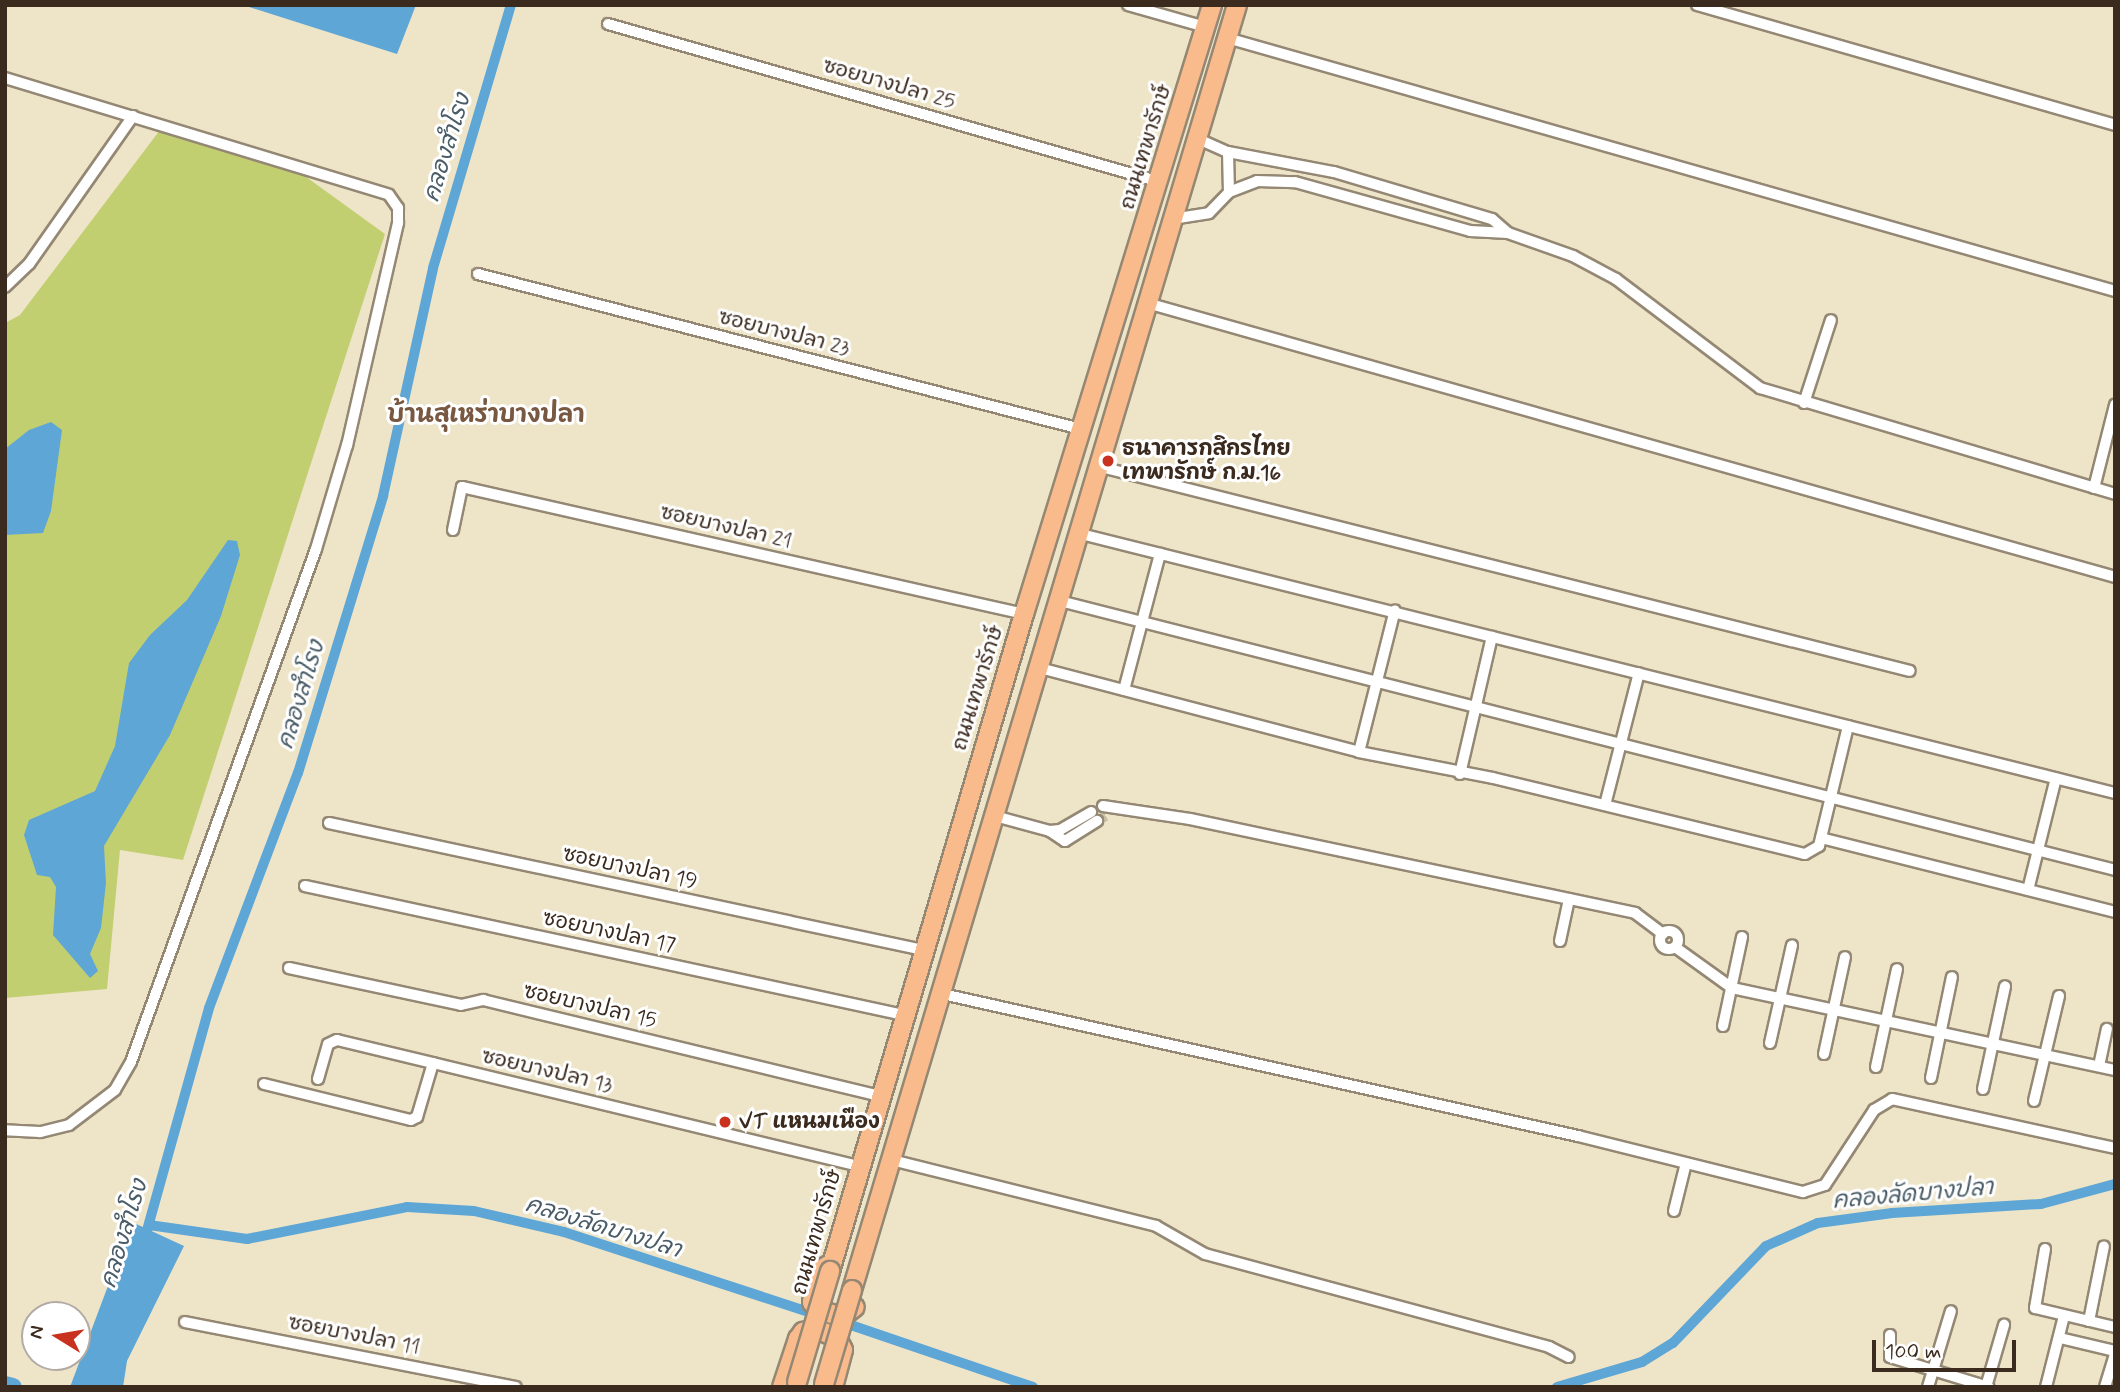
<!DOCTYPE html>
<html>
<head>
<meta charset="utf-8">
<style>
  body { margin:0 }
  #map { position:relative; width:2120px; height:1392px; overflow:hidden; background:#eee5c9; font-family:Mynerve,"Playpen Sans Thai",sans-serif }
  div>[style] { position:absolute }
  .green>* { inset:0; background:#c2cf71 }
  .water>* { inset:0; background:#5ea6d5 }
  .stream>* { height:2.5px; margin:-1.25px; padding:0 1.25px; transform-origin:1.25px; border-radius:1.25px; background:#5ea6d5 }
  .canal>* { height:10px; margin:-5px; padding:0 5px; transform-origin:5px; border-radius:5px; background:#5ea6d5 }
  .river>* { height:18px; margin:-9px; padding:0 9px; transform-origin:9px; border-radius:9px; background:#5ea6d5 }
  .street-tunnel>* { height:10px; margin-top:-5px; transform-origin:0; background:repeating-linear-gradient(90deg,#cac0a7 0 10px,transparent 0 15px) }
  .roads { filter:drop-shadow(2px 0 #948874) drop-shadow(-2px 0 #948874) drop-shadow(0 2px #948874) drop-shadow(0 -2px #948874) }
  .street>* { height:10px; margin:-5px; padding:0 5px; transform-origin:5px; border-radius:5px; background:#fff }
  .street>.ring { margin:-5px; padding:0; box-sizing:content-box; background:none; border:10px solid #fff; border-radius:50% }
  .primary>* { height:18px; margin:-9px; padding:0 9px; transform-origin:9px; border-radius:9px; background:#fabb8c }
  .bridges { filter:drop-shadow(2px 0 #948874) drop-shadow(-2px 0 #948874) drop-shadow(0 2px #948874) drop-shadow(0 -2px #948874) }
  .primary-bridge>* { height:18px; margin:-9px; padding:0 9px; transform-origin:9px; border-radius:9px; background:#fabb8c }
  .dots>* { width:19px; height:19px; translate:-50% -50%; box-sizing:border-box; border:4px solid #fff; border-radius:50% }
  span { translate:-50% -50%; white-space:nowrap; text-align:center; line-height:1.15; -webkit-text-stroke:6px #fff; paint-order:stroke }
  .street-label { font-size:21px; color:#3b2a1e }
  .poi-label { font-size:21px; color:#3b2a1e; font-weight:700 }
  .left { translate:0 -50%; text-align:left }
  .water-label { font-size:23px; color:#495c67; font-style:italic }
  .quarter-label { font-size:24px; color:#795841; font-weight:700 }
  .frame { position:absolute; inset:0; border:7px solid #3b2a1e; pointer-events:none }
  .north { position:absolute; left:21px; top:1301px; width:70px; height:70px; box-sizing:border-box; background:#fff; border:2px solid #b1aaa5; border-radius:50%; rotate:281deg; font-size:19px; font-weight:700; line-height:28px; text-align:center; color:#3b2a1e }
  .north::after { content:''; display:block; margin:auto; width:24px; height:32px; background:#c8321e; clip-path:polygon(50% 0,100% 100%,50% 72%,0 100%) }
  .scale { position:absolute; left:1872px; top:1340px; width:144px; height:32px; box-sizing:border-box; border:4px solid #3b2a1e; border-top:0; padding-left:9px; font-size:21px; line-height:24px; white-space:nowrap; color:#3b2a1e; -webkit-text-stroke:5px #fff; paint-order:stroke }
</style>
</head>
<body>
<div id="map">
  <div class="green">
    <i style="clip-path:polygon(160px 130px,291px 166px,385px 234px,183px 860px,120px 850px,107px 989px,5px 998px,5px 323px,20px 315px)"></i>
  </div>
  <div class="water">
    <i style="clip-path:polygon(243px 5px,416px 5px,397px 54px)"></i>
    <i style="clip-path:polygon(51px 422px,62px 430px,51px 511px,43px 533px,5px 535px,5px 449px,29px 430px)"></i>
    <i style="clip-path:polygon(228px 540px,237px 541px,240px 555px,221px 616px,170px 735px,104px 846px,106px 883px,101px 928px,90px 954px,98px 971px,90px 978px,53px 935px,56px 887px,50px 877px,37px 875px,24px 835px,29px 820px,95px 791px,115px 746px,129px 663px,150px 635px,187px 600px)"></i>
    <i style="clip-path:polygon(132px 1222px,184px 1246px,127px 1361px,123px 1387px,70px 1387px)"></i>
  </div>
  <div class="stream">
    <i style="left:2114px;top:1184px;width:14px;rotate:86deg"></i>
  </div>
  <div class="canal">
    <i style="left:149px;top:1225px;width:99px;rotate:8.1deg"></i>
    <i style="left:247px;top:1239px;width:163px;rotate:-11.3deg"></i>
    <i style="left:407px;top:1207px;width:67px;rotate:3.4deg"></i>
    <i style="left:474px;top:1211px;width:92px;rotate:13.1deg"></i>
    <i style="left:564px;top:1232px;width:267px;rotate:18.1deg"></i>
    <i style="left:144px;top:1241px;width:242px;rotate:-74.4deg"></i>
    <i style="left:209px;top:1008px;width:251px;rotate:-69.3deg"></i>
    <i style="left:298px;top:773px;width:290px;rotate:-72.9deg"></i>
    <i style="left:383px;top:496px;width:233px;rotate:-77.6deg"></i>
    <i style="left:433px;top:268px;width:274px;rotate:-73.5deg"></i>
    <i style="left:839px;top:1321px;width:205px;rotate:18.8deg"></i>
    <i style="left:1557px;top:1387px;width:89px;rotate:-16.4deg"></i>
    <i style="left:1642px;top:1362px;width:36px;rotate:-32deg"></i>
    <i style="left:1673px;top:1343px;width:134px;rotate:-46.2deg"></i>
    <i style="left:1766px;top:1246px;width:57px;rotate:-23.9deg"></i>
    <i style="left:1818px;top:1223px;width:75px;rotate:-7.7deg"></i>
    <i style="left:1892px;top:1213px;width:149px;rotate:-3.5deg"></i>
    <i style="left:2041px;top:1204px;width:77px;rotate:-15.1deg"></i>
  </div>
  <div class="river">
    <i style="left:5px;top:1385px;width:8px;rotate:14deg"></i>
  </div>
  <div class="street-tunnel">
    <i style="left:1097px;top:821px;width:14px;rotate:-30deg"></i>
  </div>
  <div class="roads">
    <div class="street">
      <i style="left:1128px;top:5px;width:80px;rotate:15.9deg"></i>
      <i style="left:1697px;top:5px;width:435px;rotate:16deg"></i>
      <i style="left:608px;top:24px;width:574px;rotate:15.97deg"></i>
      <i style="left:1227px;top:38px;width:923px;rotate:15.9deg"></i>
      <i style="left:5px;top:78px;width:401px;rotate:16.9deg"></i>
      <i style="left:389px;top:195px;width:16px;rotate:55deg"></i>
      <i style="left:398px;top:208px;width:15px;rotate:90deg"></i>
      <i style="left:398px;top:223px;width:228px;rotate:102.9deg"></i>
      <i style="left:347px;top:445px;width:109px;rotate:106.6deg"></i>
      <i style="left:316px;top:549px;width:545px;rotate:109.83deg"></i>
      <i style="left:131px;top:1062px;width:32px;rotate:120deg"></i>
      <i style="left:115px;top:1090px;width:58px;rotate:142.7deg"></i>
      <i style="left:69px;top:1125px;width:30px;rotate:166deg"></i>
      <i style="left:40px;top:1132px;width:35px;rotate:-177deg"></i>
      <i style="left:1196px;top:138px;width:35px;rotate:24deg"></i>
      <i style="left:1228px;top:152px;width:108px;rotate:10.7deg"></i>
      <i style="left:1334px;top:172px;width:165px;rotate:16.6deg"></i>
      <i style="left:1492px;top:219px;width:21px;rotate:41deg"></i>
      <i style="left:1508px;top:233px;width:69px;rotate:19.5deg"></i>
      <i style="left:1573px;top:256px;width:49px;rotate:28.1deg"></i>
      <i style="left:1616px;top:279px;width:181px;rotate:37.1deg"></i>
      <i style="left:1760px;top:388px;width:370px;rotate:16.6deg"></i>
      <i style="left:1228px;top:152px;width:40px;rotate:88.6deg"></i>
      <i style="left:1172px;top:219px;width:37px;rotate:-9deg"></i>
      <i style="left:1209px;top:213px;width:29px;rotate:-46deg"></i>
      <i style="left:1229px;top:192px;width:30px;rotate:-21deg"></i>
      <i style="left:1257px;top:181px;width:38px;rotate:2deg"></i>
      <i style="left:1295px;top:182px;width:182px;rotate:15.6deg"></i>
      <i style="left:1470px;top:231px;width:38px;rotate:3deg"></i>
      <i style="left:478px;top:274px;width:623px;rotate:14.42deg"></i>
      <i style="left:5px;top:287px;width:33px;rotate:-44deg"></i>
      <i style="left:29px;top:264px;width:181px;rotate:-54.9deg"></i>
      <i style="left:1147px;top:303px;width:1006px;rotate:15.8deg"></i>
      <i style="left:1804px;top:403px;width:87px;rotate:-72deg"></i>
      <i style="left:1097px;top:466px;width:838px;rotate:14.15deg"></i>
      <i style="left:2094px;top:488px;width:86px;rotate:-75.8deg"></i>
      <i style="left:453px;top:530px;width:44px;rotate:-78.2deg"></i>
      <i style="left:462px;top:487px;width:576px;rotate:12.73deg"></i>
      <i style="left:1077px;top:533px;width:795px;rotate:14.05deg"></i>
      <i style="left:1056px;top:600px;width:1093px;rotate:14.3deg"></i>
      <i style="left:1036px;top:667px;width:334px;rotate:14.7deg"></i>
      <i style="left:1359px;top:752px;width:136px;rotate:11deg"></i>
      <i style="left:1493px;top:778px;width:321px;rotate:13.7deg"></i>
      <i style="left:1805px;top:854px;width:16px;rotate:-30deg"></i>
      <i style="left:1819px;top:846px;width:123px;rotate:-76.4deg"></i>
      <i style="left:1848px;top:726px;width:275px;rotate:14.1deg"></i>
      <i style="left:1124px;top:690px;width:141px;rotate:-75.2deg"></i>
      <i style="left:1359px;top:752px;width:146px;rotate:-75.8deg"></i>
      <i style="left:1460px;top:774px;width:141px;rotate:-76.9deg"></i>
      <i style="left:1605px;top:805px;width:136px;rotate:-75.6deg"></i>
      <i style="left:1103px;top:806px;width:88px;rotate:8.5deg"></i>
      <i style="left:1190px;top:819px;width:455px;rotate:11.9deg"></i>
      <i style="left:1635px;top:913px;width:35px;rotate:37deg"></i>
      <i style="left:991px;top:815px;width:61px;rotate:15.2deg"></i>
      <i style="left:1050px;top:831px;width:10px;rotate:-6deg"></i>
      <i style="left:1060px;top:830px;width:36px;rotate:-30deg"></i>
      <i style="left:329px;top:823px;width:607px;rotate:12.07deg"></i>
      <i style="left:1050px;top:831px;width:18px;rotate:34deg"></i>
      <i style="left:1065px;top:841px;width:38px;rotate:-32deg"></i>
      <i style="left:1821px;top:838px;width:303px;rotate:14.1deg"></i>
      <i style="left:305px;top:886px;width:613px;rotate:12.15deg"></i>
      <i style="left:2028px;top:890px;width:115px;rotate:-76deg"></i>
      <i class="ring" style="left:1660px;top:931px;width:8px;height:8px"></i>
      <i style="left:1560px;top:941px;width:43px;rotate:-77.9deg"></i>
      <i style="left:1675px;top:947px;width:70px;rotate:35.7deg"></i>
      <i style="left:1732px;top:988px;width:392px;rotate:12.1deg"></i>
      <i style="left:289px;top:968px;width:176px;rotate:12.1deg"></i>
      <i style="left:461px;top:1005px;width:23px;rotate:-13deg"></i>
      <i style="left:483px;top:1000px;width:408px;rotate:13.6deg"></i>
      <i style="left:938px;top:993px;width:656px;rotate:12.6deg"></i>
      <i style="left:1578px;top:1136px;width:232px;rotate:14deg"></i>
      <i style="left:1803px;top:1192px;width:23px;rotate:-18deg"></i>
      <i style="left:1825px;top:1185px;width:90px;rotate:-56.8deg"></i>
      <i style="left:1874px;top:1110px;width:21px;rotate:-31deg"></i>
      <i style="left:1892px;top:1099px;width:228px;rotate:12.4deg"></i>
      <i style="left:1723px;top:1026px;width:91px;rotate:-77.9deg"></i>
      <i style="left:1770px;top:1043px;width:100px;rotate:-77.3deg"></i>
      <i style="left:1824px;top:1054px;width:99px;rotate:-77.8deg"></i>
      <i style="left:2099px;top:1066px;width:38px;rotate:-78deg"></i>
      <i style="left:1876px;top:1067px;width:100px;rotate:-77.9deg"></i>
      <i style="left:1931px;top:1078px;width:103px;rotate:-78.3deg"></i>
      <i style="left:318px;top:1079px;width:36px;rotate:-74deg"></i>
      <i style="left:328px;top:1044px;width:10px;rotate:-24deg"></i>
      <i style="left:337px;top:1040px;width:99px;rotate:13.5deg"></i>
      <i style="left:264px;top:1084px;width:151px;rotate:13.8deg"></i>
      <i style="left:411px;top:1120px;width:7px;rotate:-27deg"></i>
      <i style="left:417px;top:1117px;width:56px;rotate:-73.5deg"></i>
      <i style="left:433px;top:1063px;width:438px;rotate:13.6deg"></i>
      <i style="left:1983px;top:1089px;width:105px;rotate:-77.9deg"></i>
      <i style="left:2034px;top:1101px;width:108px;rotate:-76.6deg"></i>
      <i style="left:888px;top:1159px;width:276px;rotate:14deg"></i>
      <i style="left:1156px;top:1226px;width:56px;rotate:29.7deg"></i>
      <i style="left:1205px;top:1254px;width:356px;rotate:15.1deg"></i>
      <i style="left:1549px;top:1347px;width:22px;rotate:27deg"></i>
      <i style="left:1674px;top:1211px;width:49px;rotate:-76deg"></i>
      <i style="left:2045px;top:1249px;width:60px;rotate:99.6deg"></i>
      <i style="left:2035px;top:1308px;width:82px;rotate:13.4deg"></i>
      <i style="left:2089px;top:1321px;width:76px;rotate:-78.7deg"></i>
      <i style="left:185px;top:1322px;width:337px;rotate:11.1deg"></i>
      <i style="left:1890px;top:1335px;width:22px;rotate:90deg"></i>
      <i style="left:1890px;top:1357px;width:103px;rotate:16.9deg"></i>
      <i style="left:2060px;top:1338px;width:57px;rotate:13.3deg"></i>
      <i style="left:1928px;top:1387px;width:79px;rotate:-73.2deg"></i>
      <i style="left:1986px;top:1387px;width:65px;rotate:-73.8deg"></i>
      <i style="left:2046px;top:1387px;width:73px;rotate:-75.8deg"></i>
      <i style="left:2105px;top:1387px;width:34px;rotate:-73deg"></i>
    </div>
    <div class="primary">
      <i style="left:832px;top:1263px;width:16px;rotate:150deg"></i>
      <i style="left:818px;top:1271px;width:32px;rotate:101deg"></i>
      <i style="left:812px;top:1302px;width:10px;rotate:53deg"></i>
      <i style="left:818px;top:1310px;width:25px;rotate:16deg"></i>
      <i style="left:842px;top:1317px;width:16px;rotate:-38deg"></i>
      <i style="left:830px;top:1271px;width:685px;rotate:-73.55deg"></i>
      <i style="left:1024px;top:614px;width:637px;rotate:-72.84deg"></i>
      <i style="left:852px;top:1290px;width:1341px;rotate:-73.32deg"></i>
      <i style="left:782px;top:1387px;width:51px;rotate:-71.6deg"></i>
      <i style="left:798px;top:1339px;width:9px;rotate:-54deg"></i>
      <i style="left:803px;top:1332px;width:14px;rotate:-12deg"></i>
      <i style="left:817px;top:1329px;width:22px;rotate:24deg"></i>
      <i style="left:837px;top:1338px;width:13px;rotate:63deg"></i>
      <i style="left:843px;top:1350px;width:38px;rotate:105deg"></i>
    </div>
  </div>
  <div class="bridges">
    <div class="primary-bridge">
      <i style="left:797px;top:1382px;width:116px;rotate:-73.4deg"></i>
      <i style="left:824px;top:1384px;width:98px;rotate:-73.4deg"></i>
    </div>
  </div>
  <div class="dots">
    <i style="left:1108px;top:461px;background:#c8321e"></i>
    <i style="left:725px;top:1122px;background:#c8321e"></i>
  </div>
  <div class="street-label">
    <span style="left:889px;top:84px;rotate:16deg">ซอยบางปลา 25</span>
    <span style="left:1146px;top:147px;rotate:-73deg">ถนนเทพารักษ์</span>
    <span style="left:784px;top:333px;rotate:14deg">ซอยบางปลา 23</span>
    <span style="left:726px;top:527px;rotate:13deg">ซอยบางปลา 21</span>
    <span style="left:978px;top:688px;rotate:-73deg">ถนนเทพารักษ์</span>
    <span style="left:630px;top:868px;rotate:12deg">ซอยบางปลา 19</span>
    <span style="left:609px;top:932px;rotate:12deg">ซอยบางปลา 17</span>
    <span style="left:590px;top:1006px;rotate:13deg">ซอยบางปลา 15</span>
    <span style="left:547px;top:1071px;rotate:13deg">ซอยบางปลา 13</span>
    <span style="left:817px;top:1232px;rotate:-74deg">ถนนเทพารักษ์</span>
    <span style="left:354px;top:1335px;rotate:11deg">ซอยบางปลา 11</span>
  </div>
  <div class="poi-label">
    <span class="left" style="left:1122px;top:461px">ธนาคารกสิกรไทย<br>เทพารักษ์ ก.ม.16</span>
    <span class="left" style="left:739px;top:1122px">VT แหนมเนือง</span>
  </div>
  <div class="water-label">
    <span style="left:448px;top:148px;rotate:-73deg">คลองสำโรง</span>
    <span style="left:302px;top:695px;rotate:-73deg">คลองสำโรง</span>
    <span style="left:1913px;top:1195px;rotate:-5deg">คลองลัดบางปลา</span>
    <span style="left:603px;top:1228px;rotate:17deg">คลองลัดบางปลา</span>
    <span style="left:125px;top:1234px;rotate:-73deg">คลองสำโรง</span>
  </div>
  <div class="quarter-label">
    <span style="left:486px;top:416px">บ้านสุเหร่าบางปลา</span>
  </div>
  <div class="frame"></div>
  <div class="north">N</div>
  <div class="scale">100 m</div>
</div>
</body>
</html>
